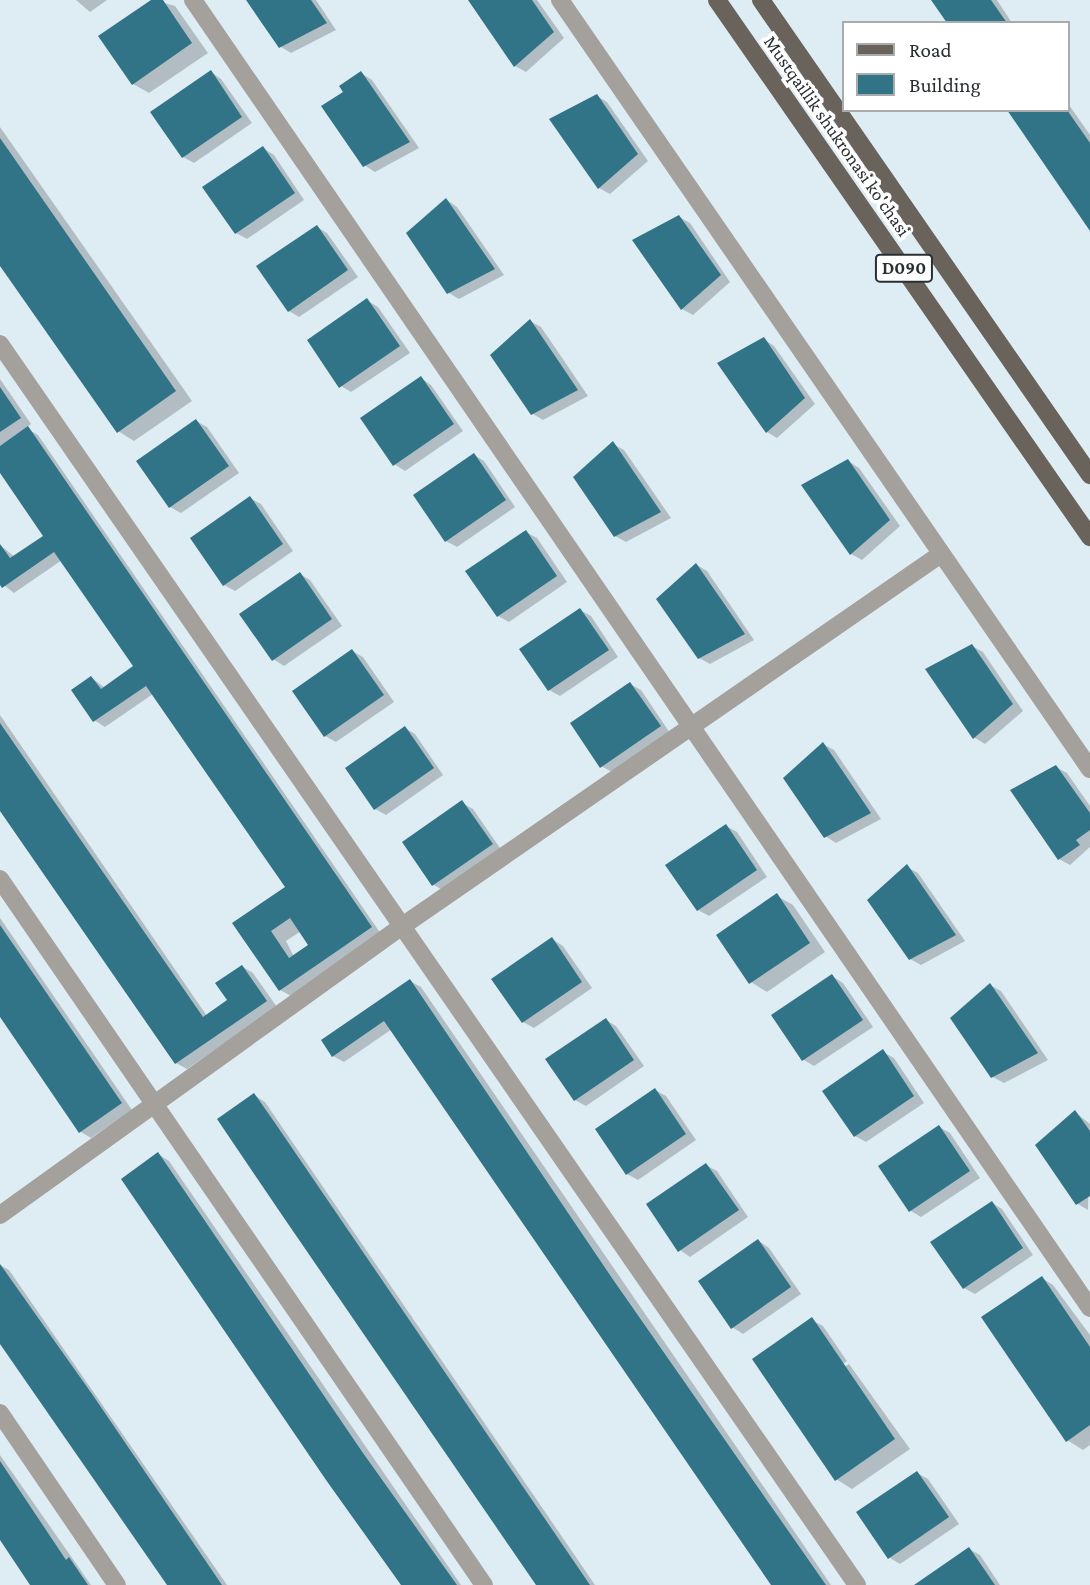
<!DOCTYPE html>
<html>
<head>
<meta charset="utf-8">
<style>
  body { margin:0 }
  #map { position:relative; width:1090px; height:1585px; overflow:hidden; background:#deedf3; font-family:"Crimson Pro",serif }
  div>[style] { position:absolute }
  .shadow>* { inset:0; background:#0003 }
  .building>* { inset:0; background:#317488 }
  .minor>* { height:18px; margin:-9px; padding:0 9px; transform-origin:9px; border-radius:9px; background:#a4a09b }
  .primary>* { height:18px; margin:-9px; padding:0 9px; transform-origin:9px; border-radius:9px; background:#69635b }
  span { translate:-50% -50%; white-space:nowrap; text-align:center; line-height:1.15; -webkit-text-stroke:7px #fff; paint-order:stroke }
  .shield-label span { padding:2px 5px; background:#fff; border:2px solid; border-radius:5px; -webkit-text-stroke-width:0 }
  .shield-label { font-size:18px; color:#292f31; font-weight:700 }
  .street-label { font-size:19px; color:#292f31 }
  .legend { position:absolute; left:842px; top:21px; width:228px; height:91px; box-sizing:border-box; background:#fff; border:2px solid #a9acad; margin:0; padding:9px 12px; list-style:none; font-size:21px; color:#292f31 }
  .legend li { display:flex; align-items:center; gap:14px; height:35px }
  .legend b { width:35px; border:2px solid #a9acad }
</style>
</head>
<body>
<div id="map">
  <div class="shadow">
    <i style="clip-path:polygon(76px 0,107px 0,90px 12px)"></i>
    <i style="clip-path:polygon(154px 0,175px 6px,208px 53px,149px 93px,133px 84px)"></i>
    <i style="clip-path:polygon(248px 0,316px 0,336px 30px,291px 53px,281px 47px)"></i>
    <i style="clip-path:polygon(470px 0,537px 0,564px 38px,526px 72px,515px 66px)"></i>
    <i style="clip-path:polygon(933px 0,997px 0,1012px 23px,949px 23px)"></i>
    <i style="clip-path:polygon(211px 72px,221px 79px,252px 123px,194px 163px,183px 157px)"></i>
    <i style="clip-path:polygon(361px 73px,372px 80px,419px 148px,375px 172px,364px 165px,345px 92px)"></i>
    <i style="clip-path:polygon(597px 96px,607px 102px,648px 161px,610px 194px,599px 188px)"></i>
    <i style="clip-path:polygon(1067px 102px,1090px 135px,1090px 228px,1009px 110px,1067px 110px)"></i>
    <i style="clip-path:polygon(0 127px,192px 401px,134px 441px,118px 431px,0 263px)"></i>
    <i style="clip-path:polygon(263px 148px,274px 155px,304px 200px,247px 239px,236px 233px)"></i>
    <i style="clip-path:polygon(447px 200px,457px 207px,504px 275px,459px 299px,449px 293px)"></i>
    <i style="clip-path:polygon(679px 217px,690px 223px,730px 282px,693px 315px,682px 309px)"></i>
    <i style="clip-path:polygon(317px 227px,327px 233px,358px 277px,299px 317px,289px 311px)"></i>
    <i style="clip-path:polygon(368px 301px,378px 307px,410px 353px,351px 392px,341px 386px)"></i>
    <i style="clip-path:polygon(530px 321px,541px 327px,588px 396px,543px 420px,533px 414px)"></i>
    <i style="clip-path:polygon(764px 339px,774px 346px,815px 404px,777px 438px,767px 432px,719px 363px)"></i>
    <i style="clip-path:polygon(421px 378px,431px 385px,463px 431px,405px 471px,394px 464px)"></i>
    <i style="clip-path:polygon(evenodd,0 379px,31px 424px,26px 428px,38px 435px,381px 934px,291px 996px,280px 990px,235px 924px,287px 888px,153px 694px,105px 727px,94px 720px,92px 678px,105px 688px,135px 667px,62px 560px,14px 593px,0 582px,0 545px,15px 557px,45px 536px,0 470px,0 379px,301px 931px,311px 945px,294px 957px,286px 941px,301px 931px)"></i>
    <i style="clip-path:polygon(196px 421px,207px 427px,239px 473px,181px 513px,170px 507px)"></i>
    <i style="clip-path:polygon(613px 444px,624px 450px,671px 518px,626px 542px,615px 536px)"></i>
    <i style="clip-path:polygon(474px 455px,484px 461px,515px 507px,457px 547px,446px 541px)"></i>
    <i style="clip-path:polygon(848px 461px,859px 468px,900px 526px,862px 560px,851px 554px)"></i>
    <i style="clip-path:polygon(250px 498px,261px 504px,293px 551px,235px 591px,224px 585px)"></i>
    <i style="clip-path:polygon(526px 532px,537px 538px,567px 582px,509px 622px,498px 616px)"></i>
    <i style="clip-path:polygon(697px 565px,707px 571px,754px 640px,710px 664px,699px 658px)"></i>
    <i style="clip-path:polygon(300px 574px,310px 580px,342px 626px,284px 666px,273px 659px)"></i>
    <i style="clip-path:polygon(580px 610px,591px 616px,618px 657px,560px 696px,549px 690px)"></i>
    <i style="clip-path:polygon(972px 646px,983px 652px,1023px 711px,985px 744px,975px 738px,927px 669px)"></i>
    <i style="clip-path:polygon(352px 651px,363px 657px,394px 702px,336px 742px,325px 736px)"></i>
    <i style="clip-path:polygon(630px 684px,641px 690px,670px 733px,612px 772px,601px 766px)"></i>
    <i style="clip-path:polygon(0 715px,207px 1016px,229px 1001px,243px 967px,253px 973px,277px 1007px,187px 1069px,176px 1063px,0 808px)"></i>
    <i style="clip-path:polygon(405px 728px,415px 734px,443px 775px,386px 815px,375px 809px)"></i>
    <i style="clip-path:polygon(823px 744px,834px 750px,881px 819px,836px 843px,825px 836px)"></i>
    <i style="clip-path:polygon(1056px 767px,1067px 773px,1090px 806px,1090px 847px,1070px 865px,1059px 859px,1012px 791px)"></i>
    <i style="clip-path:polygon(462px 803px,473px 809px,502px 851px,444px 891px,434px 885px,404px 843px)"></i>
    <i style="clip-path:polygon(726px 826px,737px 832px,767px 877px,709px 916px,698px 910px)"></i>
    <i style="clip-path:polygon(907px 867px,918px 873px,965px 941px,921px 965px,910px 959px)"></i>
    <i style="clip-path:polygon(777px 896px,793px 905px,825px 952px,767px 992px,751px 982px)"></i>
    <i style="clip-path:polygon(0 918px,132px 1110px,91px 1138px,81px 1132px,0 1014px)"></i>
    <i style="clip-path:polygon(552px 939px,563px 946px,592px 988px,534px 1028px,523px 1022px)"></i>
    <i style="clip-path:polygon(832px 976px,843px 983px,873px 1027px,814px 1066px,804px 1060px,773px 1015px)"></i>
    <i style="clip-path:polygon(410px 981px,421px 987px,831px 1585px,772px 1585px,392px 1029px,344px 1062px,333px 1056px)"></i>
    <i style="clip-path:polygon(990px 985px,1001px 991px,1048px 1060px,1004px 1083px,993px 1077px)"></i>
    <i style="clip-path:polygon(606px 1020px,616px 1026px,644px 1066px,586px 1106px,575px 1100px)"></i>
    <i style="clip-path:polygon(883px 1052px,894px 1058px,924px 1103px,866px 1142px,855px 1136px)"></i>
    <i style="clip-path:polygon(655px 1090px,666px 1096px,696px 1140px,638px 1180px,627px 1174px)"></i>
    <i style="clip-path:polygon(254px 1095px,265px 1102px,595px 1585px,538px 1585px)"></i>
    <i style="clip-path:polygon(1075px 1112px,1090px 1124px,1088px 1210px,1078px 1204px,1038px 1146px)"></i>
    <i style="clip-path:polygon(939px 1127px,950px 1133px,980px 1178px,921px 1217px,911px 1211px)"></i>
    <i style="clip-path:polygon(158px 1154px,169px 1161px,461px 1585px,403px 1585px)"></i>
    <i style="clip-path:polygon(706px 1165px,717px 1171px,748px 1217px,690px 1257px,680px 1250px)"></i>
    <i style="clip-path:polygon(992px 1203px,1002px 1209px,1033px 1255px,975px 1294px,964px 1288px)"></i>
    <i style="clip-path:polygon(759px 1241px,769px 1248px,801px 1294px,743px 1334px,732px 1327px)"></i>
    <i style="clip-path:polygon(0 1265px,9px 1270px,227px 1585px,169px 1585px,0 1341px)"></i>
    <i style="clip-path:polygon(1042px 1278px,1053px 1285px,1090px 1335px,1090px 1445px,1083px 1450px,1067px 1440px)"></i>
    <i style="clip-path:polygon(812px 1320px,823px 1326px,847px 1361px,786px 1403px,849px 1364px,910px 1449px,852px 1489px,836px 1479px,754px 1359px)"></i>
    <i style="clip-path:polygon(0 1455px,91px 1585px,32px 1585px,0 1539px)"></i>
    <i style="clip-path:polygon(917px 1473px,928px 1479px,959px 1524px,900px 1564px,890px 1558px)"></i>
    <i style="clip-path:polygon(969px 1549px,980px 1555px,1000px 1585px,917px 1585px)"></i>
  </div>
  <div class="building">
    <i style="clip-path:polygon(151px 0,163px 0,192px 43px,132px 85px,98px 36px)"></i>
    <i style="clip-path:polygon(246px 0,311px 0,327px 23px,279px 48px)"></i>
    <i style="clip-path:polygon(468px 0,532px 0,554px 32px,514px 67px)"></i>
    <i style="clip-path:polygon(931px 0,991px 0,1007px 23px,947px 23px)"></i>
    <i style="clip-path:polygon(211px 70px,242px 117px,182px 158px,150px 112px)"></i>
    <i style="clip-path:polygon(361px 71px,410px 142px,363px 167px,321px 106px,343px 92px,339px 86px)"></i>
    <i style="clip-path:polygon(597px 94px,638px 154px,598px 189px,549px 119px)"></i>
    <i style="clip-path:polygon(1007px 110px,1067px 110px,1090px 143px,1090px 231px)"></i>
    <i style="clip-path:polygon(0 138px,176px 391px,117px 433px,0 266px)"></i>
    <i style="clip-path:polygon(263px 146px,295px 193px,235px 234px,202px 187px)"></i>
    <i style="clip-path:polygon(446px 198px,495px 269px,447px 294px,406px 233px)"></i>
    <i style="clip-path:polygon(679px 215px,721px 275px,681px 310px,632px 240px)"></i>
    <i style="clip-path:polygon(317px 225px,348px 270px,288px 312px,256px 266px)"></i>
    <i style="clip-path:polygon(367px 298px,400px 346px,339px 388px,307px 340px)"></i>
    <i style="clip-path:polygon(530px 319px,578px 390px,531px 415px,490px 355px)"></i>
    <i style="clip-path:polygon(764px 337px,805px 398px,766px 433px,717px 363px)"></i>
    <i style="clip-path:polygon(421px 376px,454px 424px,393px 466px,360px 418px)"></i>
    <i style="clip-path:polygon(0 387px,21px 418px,0 432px)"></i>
    <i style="clip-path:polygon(196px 419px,229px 466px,169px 508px,136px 461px)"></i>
    <i style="clip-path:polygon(evenodd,28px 426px,372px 927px,279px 991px,232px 923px,285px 887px,146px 686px,93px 722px,71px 690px,91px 676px,101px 689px,133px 666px,54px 552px,2px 588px,0 585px,0 544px,10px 558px,43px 536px,0 473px,0 446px,28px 426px,290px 918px,308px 945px,289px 958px,271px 931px,290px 918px)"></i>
    <i style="clip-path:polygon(613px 441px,661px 512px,614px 537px,573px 477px)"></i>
    <i style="clip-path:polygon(474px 453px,506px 500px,445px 542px,413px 495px)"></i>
    <i style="clip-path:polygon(848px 459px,890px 520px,850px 555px,801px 485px)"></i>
    <i style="clip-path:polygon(250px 496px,283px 544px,223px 586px,190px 538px)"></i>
    <i style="clip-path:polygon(526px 530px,557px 576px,497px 617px,465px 571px)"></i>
    <i style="clip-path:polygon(696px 563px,745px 634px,698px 659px,656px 599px)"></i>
    <i style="clip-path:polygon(300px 572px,332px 619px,272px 661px,239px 614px)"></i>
    <i style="clip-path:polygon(580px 608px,609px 650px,548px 691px,519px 649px)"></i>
    <i style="clip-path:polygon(972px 644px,1013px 704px,973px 739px,925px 669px)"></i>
    <i style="clip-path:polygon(352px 649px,384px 695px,324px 737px,292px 691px)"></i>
    <i style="clip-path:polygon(630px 682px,661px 726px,600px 768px,570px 723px)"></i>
    <i style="clip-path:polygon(0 723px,203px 1017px,227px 1000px,215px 983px,242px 965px,267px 1001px,175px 1064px,0 811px)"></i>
    <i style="clip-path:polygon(405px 726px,434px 768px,374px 810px,345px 768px)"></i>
    <i style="clip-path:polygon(823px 742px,871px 813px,824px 838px,783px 778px)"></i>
    <i style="clip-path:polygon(1056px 765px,1090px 813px,1090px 830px,1076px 840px,1080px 845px,1058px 860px,1010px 790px)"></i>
    <i style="clip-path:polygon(462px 800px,493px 844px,432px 886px,402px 842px)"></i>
    <i style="clip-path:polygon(726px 824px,757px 870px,697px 911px,665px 865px)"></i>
    <i style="clip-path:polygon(907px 864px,956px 935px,909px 960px,867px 900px)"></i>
    <i style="clip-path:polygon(777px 893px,810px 943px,749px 984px,716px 935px)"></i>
    <i style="clip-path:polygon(0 925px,122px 1103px,79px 1133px,0 1017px)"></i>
    <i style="clip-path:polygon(552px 937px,582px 982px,522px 1023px,491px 979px)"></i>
    <i style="clip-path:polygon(832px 974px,863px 1020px,802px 1061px,771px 1015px)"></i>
    <i style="clip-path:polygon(410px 979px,614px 1281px,826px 1585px,771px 1585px,384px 1021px,332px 1057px,321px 1040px)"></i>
    <i style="clip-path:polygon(990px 983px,1038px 1053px,991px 1078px,950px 1018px)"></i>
    <i style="clip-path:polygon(606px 1018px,634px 1060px,574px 1101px,545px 1059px)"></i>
    <i style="clip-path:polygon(883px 1049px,914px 1096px,854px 1137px,822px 1091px)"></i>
    <i style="clip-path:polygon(655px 1088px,686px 1134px,626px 1175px,595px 1129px)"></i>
    <i style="clip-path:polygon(254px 1093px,275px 1123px,590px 1585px,536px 1585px,284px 1218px,217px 1119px)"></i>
    <i style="clip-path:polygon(1075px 1110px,1090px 1131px,1090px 1196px,1076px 1205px,1035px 1145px)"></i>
    <i style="clip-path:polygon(939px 1125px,970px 1171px,909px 1212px,878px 1166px)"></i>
    <i style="clip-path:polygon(158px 1152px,363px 1453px,457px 1585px,401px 1585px,326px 1480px,121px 1179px)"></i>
    <i style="clip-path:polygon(706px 1163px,739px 1210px,678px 1252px,646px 1204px)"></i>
    <i style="clip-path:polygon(992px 1201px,1023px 1248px,963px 1289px,930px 1242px)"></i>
    <i style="clip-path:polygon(758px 1239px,791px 1287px,731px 1329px,698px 1281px)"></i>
    <i style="clip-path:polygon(0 1264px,92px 1394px,222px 1585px,167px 1585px,0 1344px)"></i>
    <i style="clip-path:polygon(1042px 1276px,1090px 1347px,1090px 1425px,1066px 1442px,981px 1317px)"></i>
    <i style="clip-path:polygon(812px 1317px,895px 1439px,835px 1481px,752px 1359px)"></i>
    <i style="clip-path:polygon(0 1461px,66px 1560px,69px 1557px,88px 1585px,30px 1585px,0 1540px)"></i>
    <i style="clip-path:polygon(917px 1471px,949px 1517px,888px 1559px,856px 1512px)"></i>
    <i style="clip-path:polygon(969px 1547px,995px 1585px,914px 1585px)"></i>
  </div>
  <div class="minor">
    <i style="left:193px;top:0;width:1586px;rotate:55.56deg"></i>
    <i style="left:560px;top:0;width:934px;rotate:55.43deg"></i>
    <i style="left:0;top:344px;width:1508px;rotate:55.37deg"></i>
    <i style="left:0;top:879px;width:856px;rotate:55.57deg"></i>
    <i style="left:0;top:1215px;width:494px;rotate:-35.7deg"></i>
    <i style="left:401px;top:927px;width:656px;rotate:-34.63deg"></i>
    <i style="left:0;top:1413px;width:208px;rotate:55.8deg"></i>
  </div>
  <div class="primary">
    <i style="left:717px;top:0;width:654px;rotate:55.22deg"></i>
    <i style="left:761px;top:0;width:578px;rotate:55.29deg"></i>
  </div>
  <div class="shield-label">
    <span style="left:904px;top:268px">D090</span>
  </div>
  <div class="street-label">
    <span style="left:837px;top:136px;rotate:55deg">Mustqaillik shukronasi ko'chasi</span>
  </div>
  <ul class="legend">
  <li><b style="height:9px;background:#69635b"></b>Road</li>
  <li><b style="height:19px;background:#317488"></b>Building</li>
  </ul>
</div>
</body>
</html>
